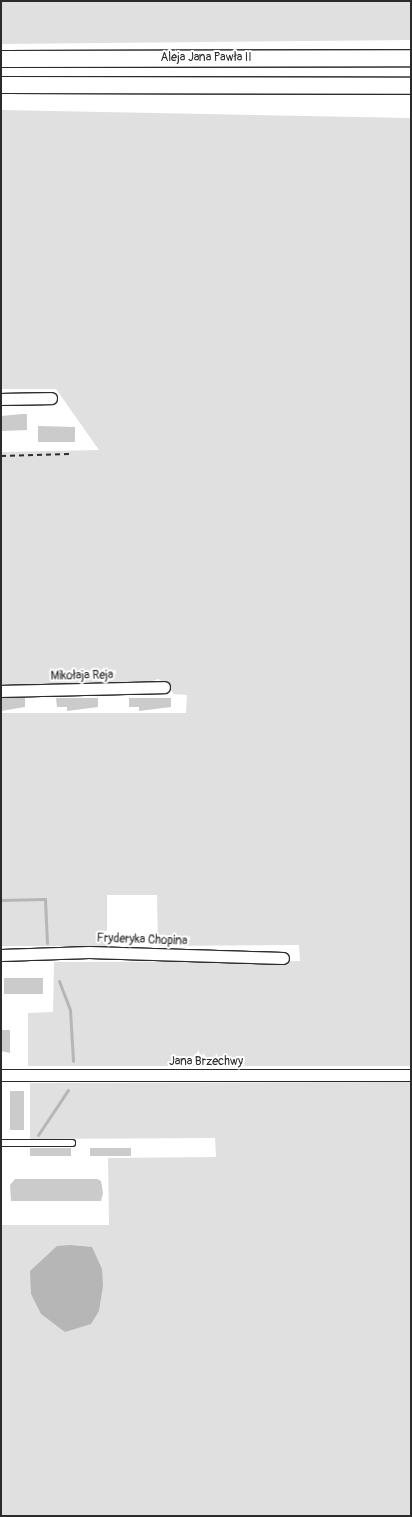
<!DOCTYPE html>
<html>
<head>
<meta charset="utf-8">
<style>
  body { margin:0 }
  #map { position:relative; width:412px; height:1517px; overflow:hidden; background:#fff; font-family:Pangolin,sans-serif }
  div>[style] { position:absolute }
  .green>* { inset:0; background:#e0e0e0 }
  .water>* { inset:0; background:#b6b6b6 }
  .stream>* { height:3px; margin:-1.5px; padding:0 1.5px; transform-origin:1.5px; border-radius:1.5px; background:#b6b6b6 }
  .building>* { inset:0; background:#cbcbcb }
  .path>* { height:2px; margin-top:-1px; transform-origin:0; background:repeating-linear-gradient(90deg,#2b2b2b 0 5px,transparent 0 9px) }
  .roads { filter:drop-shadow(1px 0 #2b2b2b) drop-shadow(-1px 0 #2b2b2b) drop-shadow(0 1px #2b2b2b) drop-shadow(0 -1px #2b2b2b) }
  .lane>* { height:5.5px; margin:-2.75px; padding:0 2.75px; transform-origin:2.75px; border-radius:2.75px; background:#fff }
  .street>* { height:11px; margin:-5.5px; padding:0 5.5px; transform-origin:5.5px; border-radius:5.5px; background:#fff }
  .secondary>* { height:16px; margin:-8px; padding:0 8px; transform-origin:8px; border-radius:8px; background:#fff }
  span { translate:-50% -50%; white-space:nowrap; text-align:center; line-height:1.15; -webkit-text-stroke:4px #fff; paint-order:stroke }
  .street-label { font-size:12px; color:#2b2b2b }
  .frame { position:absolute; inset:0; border:2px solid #2b2b2b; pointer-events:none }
</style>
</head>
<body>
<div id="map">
  <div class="green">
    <i style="clip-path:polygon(1px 1px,411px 1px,411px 40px,1px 44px)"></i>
    <i style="clip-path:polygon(1px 110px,411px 118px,411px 1066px,28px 1066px,28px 1013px,53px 1012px,54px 962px,300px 961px,299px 945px,158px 946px,157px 895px,107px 895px,107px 946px,1px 946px,1px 713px,186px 713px,187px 695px,173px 694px,168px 684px,158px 679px,141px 685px,1px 686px,1px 452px,99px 450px,56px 389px,1px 389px)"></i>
    <i style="clip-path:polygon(411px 1082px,411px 1516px,1px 1516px,1px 1225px,109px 1225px,108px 1158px,216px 1157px,215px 1138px,30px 1139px,30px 1083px)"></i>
  </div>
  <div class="water">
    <i style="clip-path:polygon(70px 1245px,92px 1247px,102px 1269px,103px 1286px,99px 1311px,91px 1324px,65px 1332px,41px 1314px,31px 1294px,30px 1271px,57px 1246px)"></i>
  </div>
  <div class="stream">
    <i style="left:1px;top:900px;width:44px;rotate:-1.3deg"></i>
    <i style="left:45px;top:899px;width:44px;rotate:87.4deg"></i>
    <i style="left:59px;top:981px;width:31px;rotate:69deg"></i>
    <i style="left:70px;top:1010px;width:51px;rotate:86.6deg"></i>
    <i style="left:38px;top:1135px;width:54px;rotate:-56.3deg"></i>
  </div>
  <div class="building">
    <i style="clip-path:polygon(22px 414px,27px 414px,27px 430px,1px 431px,1px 416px)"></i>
    <i style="clip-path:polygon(38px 426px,75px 427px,75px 442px,38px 442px)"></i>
    <i style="clip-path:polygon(1px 698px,25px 698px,25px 707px,1px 711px)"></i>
    <i style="clip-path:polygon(56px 698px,98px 698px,98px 707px,67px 711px,67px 707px,57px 707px)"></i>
    <i style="clip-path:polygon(129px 698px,171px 698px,171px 707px,139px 711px,139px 707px,129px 707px)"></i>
    <i style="clip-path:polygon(4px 978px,43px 978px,43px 994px,4px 994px)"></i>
    <i style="clip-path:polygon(1px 1030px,10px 1030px,10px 1053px,1px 1051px)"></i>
    <i style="clip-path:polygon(10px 1091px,24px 1091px,24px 1130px,10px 1130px)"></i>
    <i style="clip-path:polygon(30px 1148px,71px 1148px,71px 1156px,30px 1156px)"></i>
    <i style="clip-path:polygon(90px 1148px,131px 1148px,131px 1156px,90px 1156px)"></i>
    <i style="clip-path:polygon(15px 1179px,97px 1179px,101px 1181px,103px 1193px,101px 1201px,11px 1201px,10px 1185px)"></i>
  </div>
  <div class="path">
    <i style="left:1px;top:456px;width:68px;rotate:-1.7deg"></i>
  </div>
  <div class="roads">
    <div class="lane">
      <i style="left:1px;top:1143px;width:71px"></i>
    </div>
    <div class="street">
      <i style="left:1px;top:399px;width:50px;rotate:-1.1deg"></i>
      <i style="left:1px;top:691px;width:163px;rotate:-1.4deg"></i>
      <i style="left:1px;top:955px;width:88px;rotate:-2deg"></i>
      <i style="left:89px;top:952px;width:194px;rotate:1.8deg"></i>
      <i style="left:1px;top:1075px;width:410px"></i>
    </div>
    <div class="secondary">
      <i style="left:1px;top:59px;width:410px;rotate:-0.1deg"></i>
      <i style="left:1px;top:85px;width:410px;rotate:0.1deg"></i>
    </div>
  </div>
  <div class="street-label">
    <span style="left:206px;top:58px">Aleja Jana Pawła II</span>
    <span style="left:82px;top:676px;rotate:-1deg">Mikołaja Reja</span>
    <span style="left:142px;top:940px;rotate:2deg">Fryderyka Chopina</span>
    <span style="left:206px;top:1062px">Jana Brzechwy</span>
  </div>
  <div class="frame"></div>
</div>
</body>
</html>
